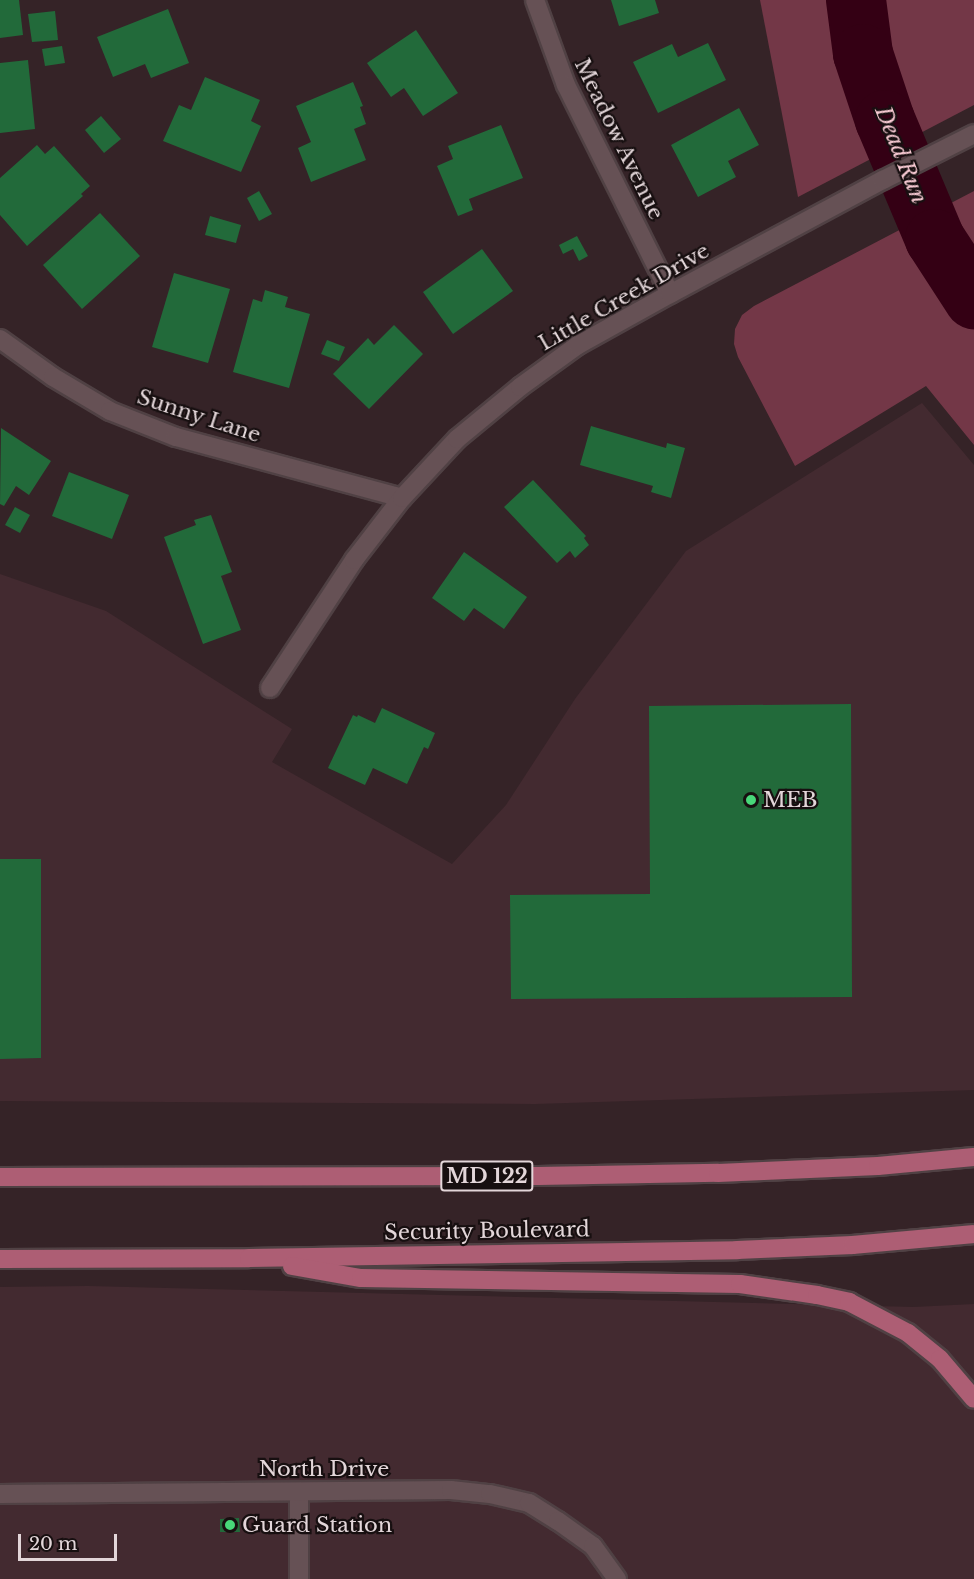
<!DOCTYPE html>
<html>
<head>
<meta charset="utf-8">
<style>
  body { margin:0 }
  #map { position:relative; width:974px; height:1579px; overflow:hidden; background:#352327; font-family:"Libre Baskerville",serif }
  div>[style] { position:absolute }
  .built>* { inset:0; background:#432a30 }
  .green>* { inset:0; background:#733747 }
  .river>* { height:60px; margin:-30px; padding:0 30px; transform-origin:30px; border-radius:30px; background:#340014 }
  .building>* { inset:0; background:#226a3a }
  .roads { filter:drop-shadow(2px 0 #504144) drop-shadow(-2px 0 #504144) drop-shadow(0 2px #504144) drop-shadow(0 -2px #504144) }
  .minor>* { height:18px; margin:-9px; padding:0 9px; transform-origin:9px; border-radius:9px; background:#665155 }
  .major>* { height:18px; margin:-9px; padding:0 9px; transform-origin:9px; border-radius:9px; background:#ad5e74 }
  .dots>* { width:16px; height:16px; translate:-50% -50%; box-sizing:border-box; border:3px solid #170f10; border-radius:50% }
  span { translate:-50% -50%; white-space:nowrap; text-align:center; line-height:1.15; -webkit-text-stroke:4.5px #170f10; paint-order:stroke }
  .shield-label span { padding:2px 4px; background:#170f10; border:2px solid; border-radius:4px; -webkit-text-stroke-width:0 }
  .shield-label { font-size:20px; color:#e3d6d9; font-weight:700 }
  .street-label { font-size:21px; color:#e3d6d9 }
  .poi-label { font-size:21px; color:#e3d6d9 }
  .left { translate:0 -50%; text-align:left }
  .water-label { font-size:22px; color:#f9cbd4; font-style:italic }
  .scale { position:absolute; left:18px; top:1534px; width:99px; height:27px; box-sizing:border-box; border:3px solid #e3d6d9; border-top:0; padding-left:8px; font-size:18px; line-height:21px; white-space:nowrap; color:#e3d6d9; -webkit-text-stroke:4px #170f10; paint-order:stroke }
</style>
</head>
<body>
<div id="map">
  <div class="built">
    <i style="clip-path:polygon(922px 403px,974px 465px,974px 1090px,535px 1104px,0 1101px,0 574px,106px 611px,292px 729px,272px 762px,452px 864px,506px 805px,575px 699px,686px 551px)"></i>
    <i style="clip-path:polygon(88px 1286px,914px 1307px,974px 1304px,974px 1579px,0 1579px,0 1287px)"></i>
  </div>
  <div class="green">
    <i style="clip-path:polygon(760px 0,974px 0,974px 105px,798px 197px)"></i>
    <i style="clip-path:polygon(974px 191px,974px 445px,926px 386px,795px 466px,738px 357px,734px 344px,735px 329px,742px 315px,754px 306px)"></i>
  </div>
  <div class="river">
    <i style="left:856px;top:0;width:54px;rotate:82.6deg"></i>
    <i style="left:863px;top:54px;width:70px;rotate:71.6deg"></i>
    <i style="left:885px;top:120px;width:129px;rotate:67.2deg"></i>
    <i style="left:935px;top:239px;width:72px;rotate:57deg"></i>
  </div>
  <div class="building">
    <i style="clip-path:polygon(0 0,19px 0,23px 35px,0 38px)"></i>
    <i style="clip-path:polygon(611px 0,655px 0,659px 13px,619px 26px)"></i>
    <i style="clip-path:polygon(168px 9px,189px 63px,151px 78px,145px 64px,113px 77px,97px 37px)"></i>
    <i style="clip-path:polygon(55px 11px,58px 40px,32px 42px,28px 14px)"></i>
    <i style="clip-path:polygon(416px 30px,458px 93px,423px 116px,404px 88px,391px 97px,367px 63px)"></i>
    <i style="clip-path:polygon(708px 43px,726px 80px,658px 113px,633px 62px,672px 44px,678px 57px)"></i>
    <i style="clip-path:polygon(62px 46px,65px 63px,45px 66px,42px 49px)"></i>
    <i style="clip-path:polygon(28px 60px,35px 129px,0 133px,0 63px)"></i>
    <i style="clip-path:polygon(205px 77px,260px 100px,251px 121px,261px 126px,241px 172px,163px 141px,179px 105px,191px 110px)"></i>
    <i style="clip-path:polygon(353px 82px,363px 106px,360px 107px,366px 124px,354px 129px,366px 160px,311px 182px,298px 148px,311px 142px,296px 106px)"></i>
    <i style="clip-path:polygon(739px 108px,759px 145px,728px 161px,736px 177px,698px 197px,671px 145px)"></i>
    <i style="clip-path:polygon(101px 116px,121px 139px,104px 153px,85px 130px)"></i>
    <i style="clip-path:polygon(501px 125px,523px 178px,469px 199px,473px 210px,458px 216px,437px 166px,453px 159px,448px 146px)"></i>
    <i style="clip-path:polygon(37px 145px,45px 154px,54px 146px,90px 186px,81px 194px,83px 196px,27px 246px,0 215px,0 178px)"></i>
    <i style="clip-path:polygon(259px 191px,272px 214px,259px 221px,247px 198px)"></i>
    <i style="clip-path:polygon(100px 213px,140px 256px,82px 309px,43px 265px)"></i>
    <i style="clip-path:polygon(210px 216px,241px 225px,236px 243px,205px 235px)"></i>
    <i style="clip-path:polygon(577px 236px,588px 256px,579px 261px,573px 249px,563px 254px,559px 245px)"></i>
    <i style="clip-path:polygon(482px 249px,513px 291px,453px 334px,423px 292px)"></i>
    <i style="clip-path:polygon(174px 273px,230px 289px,208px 363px,152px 347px)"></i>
    <i style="clip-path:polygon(265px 290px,288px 297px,285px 307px,310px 314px,289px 388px,233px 372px,253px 299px,262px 302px)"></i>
    <i style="clip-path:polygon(394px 325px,423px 354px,369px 409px,333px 374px,368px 338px,374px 345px)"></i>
    <i style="clip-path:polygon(327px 340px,345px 347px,339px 361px,321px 354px)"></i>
    <i style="clip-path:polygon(591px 426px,666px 448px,667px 443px,685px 448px,671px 498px,651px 492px,653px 486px,580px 465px)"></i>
    <i style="clip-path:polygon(1px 428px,51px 461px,29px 495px,16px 486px,4px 506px,0 504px)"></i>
    <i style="clip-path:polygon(69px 472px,129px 495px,112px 539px,52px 516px)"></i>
    <i style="clip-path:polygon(533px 480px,586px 536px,584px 538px,589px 545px,575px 558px,570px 551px,557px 563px,504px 507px)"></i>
    <i style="clip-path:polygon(15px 507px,30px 515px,20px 533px,5px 525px)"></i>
    <i style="clip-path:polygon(211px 515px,232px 572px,221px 576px,241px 630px,203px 644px,164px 537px,196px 525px,194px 520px)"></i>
    <i style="clip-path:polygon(464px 552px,527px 597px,504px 629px,474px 608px,464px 621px,432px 598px)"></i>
    <i style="clip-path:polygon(851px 704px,852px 997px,511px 999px,510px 895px,650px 894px,649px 706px)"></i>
    <i style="clip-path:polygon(382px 708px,435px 733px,428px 749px,424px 747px,407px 784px,373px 768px,365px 785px,328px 768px,353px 715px,357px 717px,358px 715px,375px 723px)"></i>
    <i style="clip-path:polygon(0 859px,41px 859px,41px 1058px,0 1059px)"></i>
    <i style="clip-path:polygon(239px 1518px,240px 1532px,220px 1532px,220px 1519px)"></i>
  </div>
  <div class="roads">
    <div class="minor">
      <i style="left:535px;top:0;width:90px;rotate:70deg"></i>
      <i style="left:566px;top:85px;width:233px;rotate:63.5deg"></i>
      <i style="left:0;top:339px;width:65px;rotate:35.6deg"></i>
      <i style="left:53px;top:377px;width:66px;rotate:30.8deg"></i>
      <i style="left:110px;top:411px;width:71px;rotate:21.5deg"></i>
      <i style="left:176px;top:437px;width:234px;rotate:15.1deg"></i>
      <i style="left:270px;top:688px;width:153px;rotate:-56.7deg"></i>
      <i style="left:354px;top:560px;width:78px;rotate:-52.3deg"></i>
      <i style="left:402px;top:498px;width:81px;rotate:-47deg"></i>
      <i style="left:457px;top:439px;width:82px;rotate:-39.5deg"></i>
      <i style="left:520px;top:387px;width:72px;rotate:-35.9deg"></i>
      <i style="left:578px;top:345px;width:105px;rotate:-29deg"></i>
      <i style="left:670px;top:294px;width:242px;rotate:-28.2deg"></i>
      <i style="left:883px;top:180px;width:102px;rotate:-26.8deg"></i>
      <i style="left:299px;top:1492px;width:87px;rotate:90deg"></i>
      <i style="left:0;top:1494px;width:451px;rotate:-0.5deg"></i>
      <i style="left:451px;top:1490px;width:39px;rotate:6deg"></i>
      <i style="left:490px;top:1494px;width:40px;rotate:13deg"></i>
      <i style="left:529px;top:1503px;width:34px;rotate:32deg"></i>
      <i style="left:558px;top:1521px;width:43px;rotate:35.5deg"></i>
      <i style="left:593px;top:1546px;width:41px;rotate:54deg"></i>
    </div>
    <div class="major">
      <i style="left:0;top:1177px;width:538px;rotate:-0.11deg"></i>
      <i style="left:538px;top:1176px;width:180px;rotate:-1deg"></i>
      <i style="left:718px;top:1173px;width:160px;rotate:-2.5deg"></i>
      <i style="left:878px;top:1166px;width:96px;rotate:-5.4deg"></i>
      <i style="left:0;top:1259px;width:249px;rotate:-0.2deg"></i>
      <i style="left:249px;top:1258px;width:488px;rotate:-0.9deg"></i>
      <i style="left:737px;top:1250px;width:116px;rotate:-2.5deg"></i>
      <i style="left:853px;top:1245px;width:121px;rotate:-5.2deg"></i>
      <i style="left:292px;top:1266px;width:70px;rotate:9.9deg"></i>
      <i style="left:361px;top:1278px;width:379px;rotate:0.9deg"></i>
      <i style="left:740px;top:1284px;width:78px;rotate:8.1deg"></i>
      <i style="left:817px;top:1295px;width:33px;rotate:12deg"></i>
      <i style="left:849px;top:1302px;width:67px;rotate:27.7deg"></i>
      <i style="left:908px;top:1333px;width:41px;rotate:39.1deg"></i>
      <i style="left:940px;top:1359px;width:52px;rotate:49.6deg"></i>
    </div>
  </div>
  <div class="dots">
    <i style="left:751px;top:800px;background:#48d779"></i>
    <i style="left:230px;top:1525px;background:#48d779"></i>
  </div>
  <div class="shield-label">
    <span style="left:487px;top:1176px">MD 122</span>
  </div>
  <div class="street-label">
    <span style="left:619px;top:139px;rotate:64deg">Meadow Avenue</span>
    <span style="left:624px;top:297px;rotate:-30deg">Little Creek Drive</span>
    <span style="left:199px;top:416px;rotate:18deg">Sunny Lane</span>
    <span style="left:487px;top:1231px;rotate:-1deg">Security Boulevard</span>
    <span style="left:324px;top:1469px">North Drive</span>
  </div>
  <div class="poi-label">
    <span class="left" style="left:763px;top:800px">MEB</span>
    <span class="left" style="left:242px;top:1525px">Guard Station</span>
  </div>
  <div class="water-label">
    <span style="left:901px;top:155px;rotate:68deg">Dead Run</span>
  </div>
  <div class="scale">20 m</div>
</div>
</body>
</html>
